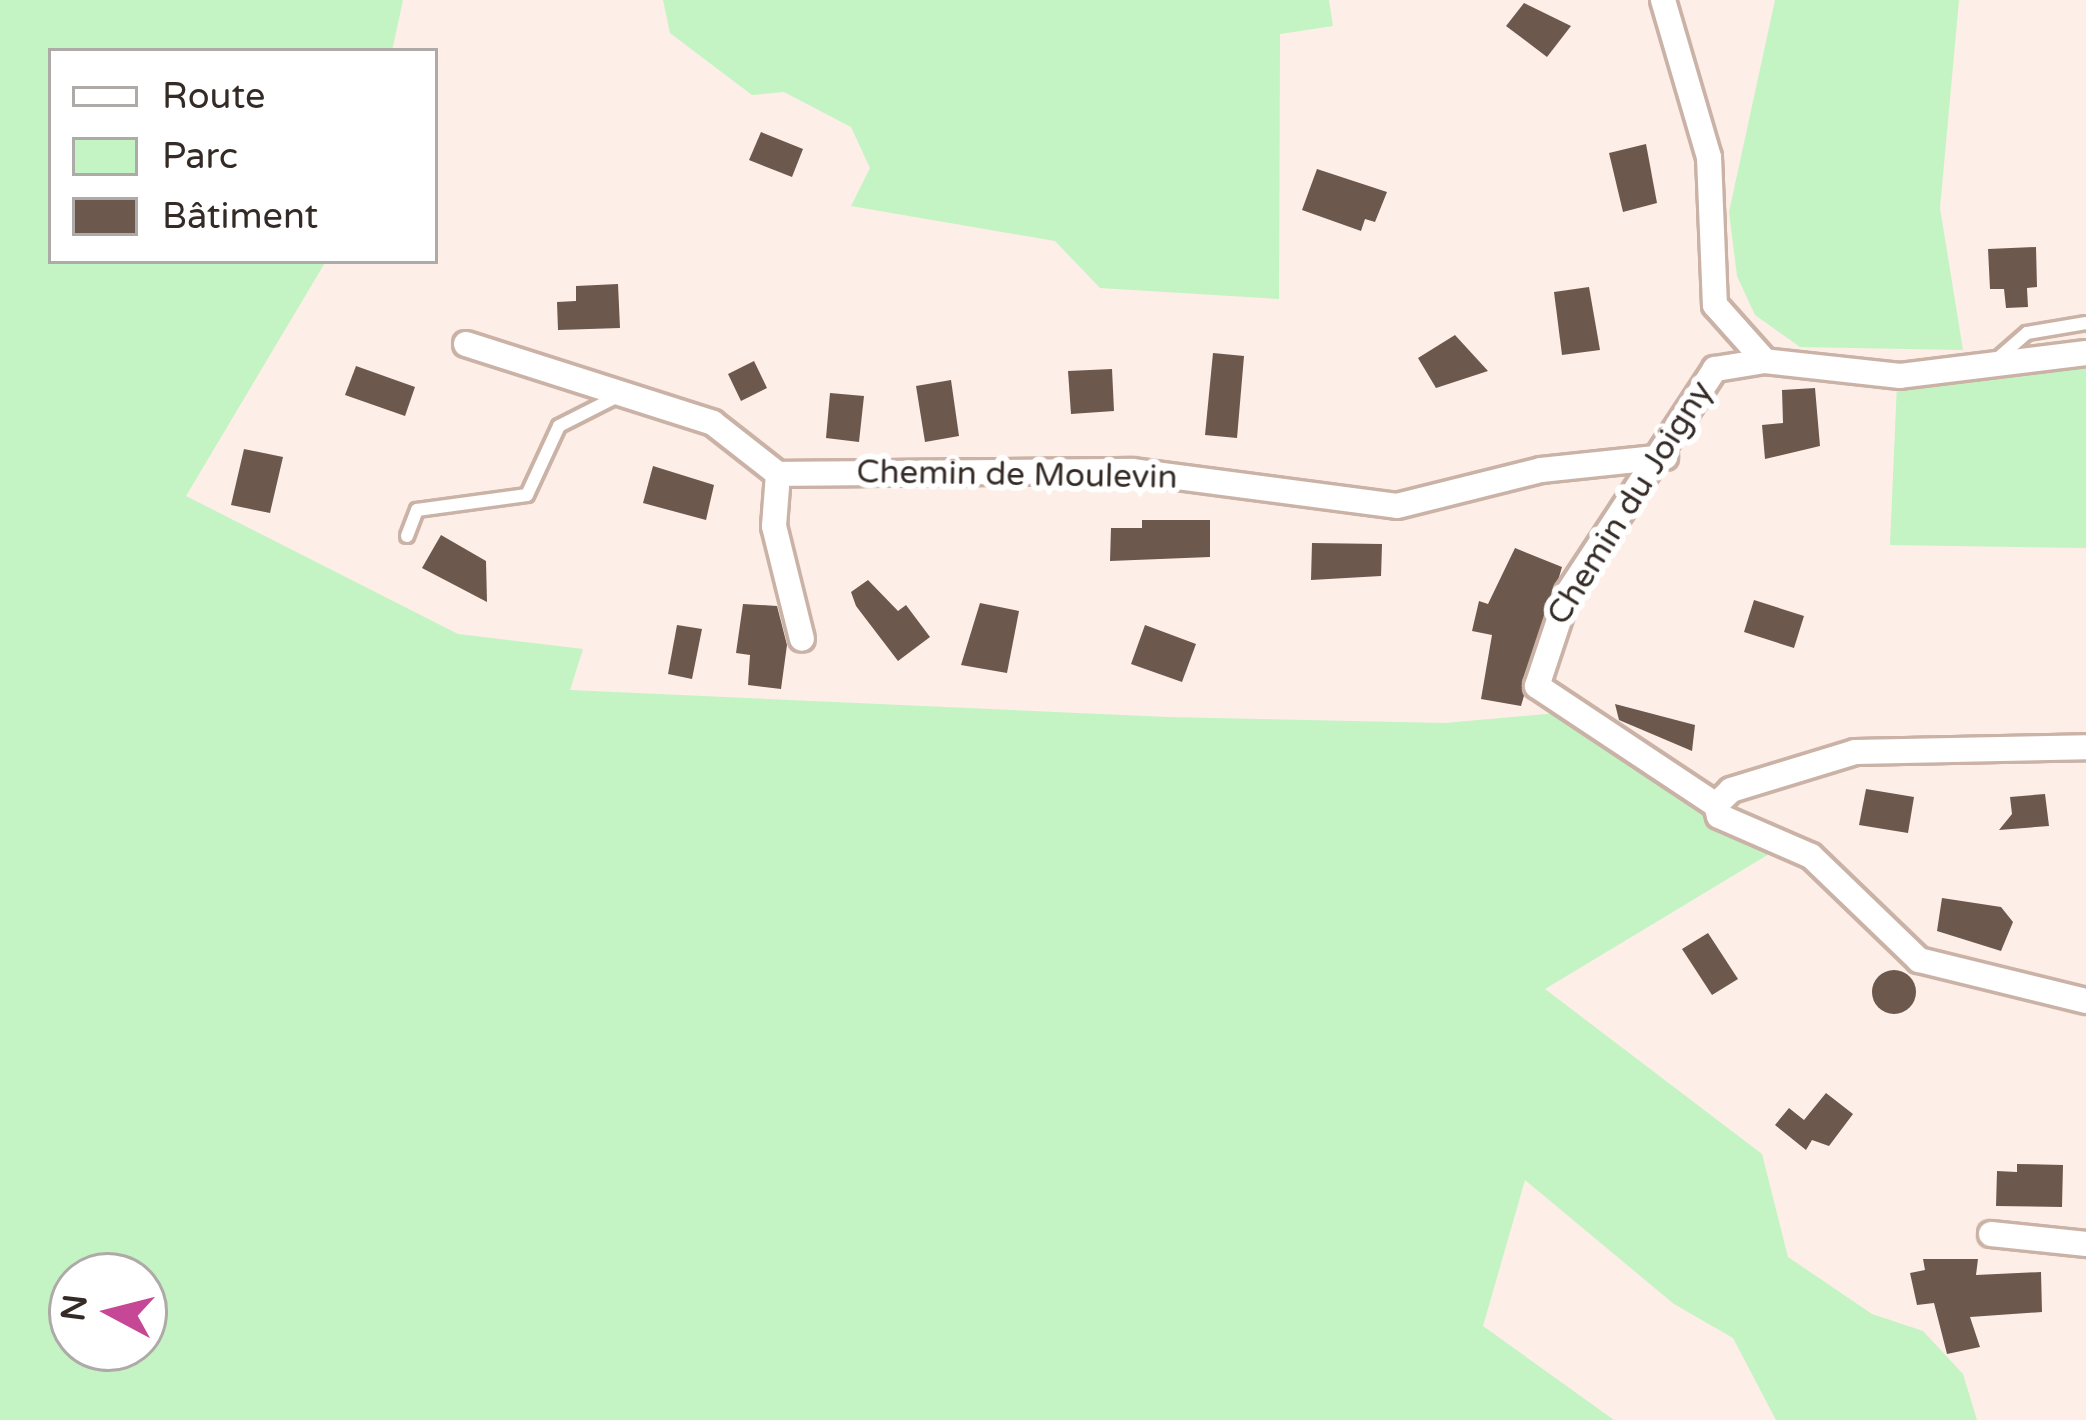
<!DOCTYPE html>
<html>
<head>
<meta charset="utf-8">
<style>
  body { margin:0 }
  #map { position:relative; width:2086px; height:1420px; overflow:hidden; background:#fdeee7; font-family:"Varela Round",sans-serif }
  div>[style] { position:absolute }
  .green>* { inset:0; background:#c4f3c4 }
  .building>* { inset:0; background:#6d584d }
  .round { border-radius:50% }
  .roads { filter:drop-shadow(3px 0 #cab2a6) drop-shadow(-3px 0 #cab2a6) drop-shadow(0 3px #cab2a6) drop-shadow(0 -3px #cab2a6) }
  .service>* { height:12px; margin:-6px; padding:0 6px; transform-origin:6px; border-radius:6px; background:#fff }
  .minor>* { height:24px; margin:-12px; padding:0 12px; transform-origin:12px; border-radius:12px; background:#fff }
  span { translate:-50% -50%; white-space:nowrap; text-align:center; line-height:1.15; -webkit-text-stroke:12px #fff; paint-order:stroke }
  .street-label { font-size:33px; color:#342b26 }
  .legend { position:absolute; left:48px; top:48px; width:390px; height:216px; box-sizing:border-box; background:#fff; border:3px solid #aeaaa8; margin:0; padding:15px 21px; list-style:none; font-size:36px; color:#342b26 }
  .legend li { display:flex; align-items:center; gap:24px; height:60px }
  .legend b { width:60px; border:3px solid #aeaaa8 }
  .north { position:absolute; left:48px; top:1252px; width:120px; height:120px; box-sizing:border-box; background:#fff; border:3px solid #aeaaa8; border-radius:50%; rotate:277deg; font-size:33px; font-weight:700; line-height:48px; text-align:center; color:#342b26 }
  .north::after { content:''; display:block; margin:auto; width:42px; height:54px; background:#c54795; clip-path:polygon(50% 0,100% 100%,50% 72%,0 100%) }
</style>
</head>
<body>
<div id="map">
  <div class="green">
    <i style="clip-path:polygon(evenodd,0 0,403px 0,392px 51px,51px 51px,51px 261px,326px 261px,186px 496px,458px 634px,583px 649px,570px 690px,1167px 717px,1445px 723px,1558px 713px,1774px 851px,1545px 989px,1762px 1154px,1788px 1257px,1872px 1314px,1923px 1331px,1963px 1374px,1977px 1420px,1776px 1420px,1733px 1338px,1674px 1304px,1525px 1180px,1483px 1326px,1614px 1420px,0 1420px,0 0,72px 1276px,144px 1276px,144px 1348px,72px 1348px,72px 1276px)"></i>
    <i style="clip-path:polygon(663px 0,1329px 0,1333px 26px,1280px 34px,1279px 299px,1100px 288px,1055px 241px,851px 206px,870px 168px,851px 127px,784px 92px,752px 95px,670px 33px)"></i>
    <i style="clip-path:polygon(1775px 0,1959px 0,1940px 208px,1963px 350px,1800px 347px,1755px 315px,1737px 276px,1729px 212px)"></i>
    <i style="clip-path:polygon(2086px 364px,2086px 548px,1890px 545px,1897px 384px)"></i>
  </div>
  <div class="building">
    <i style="clip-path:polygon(1524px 3px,1571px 26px,1547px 57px,1506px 26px)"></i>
    <i style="clip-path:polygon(761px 132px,803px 149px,792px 177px,749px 160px)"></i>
    <i style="clip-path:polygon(1646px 144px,1657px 203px,1623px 212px,1609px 153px)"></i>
    <i style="clip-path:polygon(1317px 169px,1387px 192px,1375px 222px,1365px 219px,1361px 231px,1302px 210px)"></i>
    <i style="clip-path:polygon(2036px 247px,2037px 287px,2027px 288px,2028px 307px,2006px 308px,2004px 289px,1990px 289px,1988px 249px)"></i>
    <i style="clip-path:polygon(618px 284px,620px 328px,558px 330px,557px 302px,576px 301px,576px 286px)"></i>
    <i style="clip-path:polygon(1589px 287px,1600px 350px,1562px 355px,1554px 292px)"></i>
    <i style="clip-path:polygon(1455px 335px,1488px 371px,1436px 388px,1418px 358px)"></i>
    <i style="clip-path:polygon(1213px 353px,1244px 356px,1237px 438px,1205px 435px)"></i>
    <i style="clip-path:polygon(754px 361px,767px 388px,741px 401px,728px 374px)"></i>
    <i style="clip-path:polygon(356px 366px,415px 387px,405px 416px,345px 395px)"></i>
    <i style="clip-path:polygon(1112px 369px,1114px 411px,1071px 414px,1068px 371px)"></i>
    <i style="clip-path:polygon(951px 380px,959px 436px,925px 442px,916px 386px)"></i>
    <i style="clip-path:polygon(1815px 388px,1820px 446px,1765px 459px,1762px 425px,1783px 423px,1782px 390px)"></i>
    <i style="clip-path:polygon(830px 393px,864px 396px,859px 442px,826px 438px)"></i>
    <i style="clip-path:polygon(244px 449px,283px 457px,270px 513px,231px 505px)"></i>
    <i style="clip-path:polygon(653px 466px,714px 485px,706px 520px,643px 503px)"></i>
    <i style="clip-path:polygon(1142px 520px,1210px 520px,1210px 557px,1110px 561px,1111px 528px,1142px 528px)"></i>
    <i style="clip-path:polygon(441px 535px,486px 561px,487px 602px,422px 568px)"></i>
    <i style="clip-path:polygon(1312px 543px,1382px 544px,1381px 576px,1311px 580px)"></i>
    <i style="clip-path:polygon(1515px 548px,1562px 567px,1521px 706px,1481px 699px,1492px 635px,1472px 631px,1479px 601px,1488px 604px)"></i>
    <i style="clip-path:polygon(868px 580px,898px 611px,906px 605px,930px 637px,898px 661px,856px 606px,851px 592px)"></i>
    <i style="clip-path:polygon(1754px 600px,1804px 616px,1794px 648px,1744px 632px)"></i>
    <i style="clip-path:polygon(980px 603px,1019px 611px,1007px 673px,961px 665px)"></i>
    <i style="clip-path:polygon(743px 604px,777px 606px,787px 645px,781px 689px,748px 685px,750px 655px,736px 653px)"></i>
    <i style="clip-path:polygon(677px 625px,702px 629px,692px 679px,668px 674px)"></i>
    <i style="clip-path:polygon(1145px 625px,1196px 644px,1182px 682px,1131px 664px)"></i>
    <i style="clip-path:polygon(1615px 704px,1695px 725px,1692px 751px,1619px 720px)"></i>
    <i style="clip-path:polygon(1866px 789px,1914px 797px,1908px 833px,1859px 825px)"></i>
    <i style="clip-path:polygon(2045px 794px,2049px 826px,1999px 830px,2012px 814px,2010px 797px)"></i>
    <i style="clip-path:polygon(1942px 898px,2001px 907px,2013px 922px,2001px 951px,1937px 931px)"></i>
    <i style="clip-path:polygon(1708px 933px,1738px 979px,1712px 995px,1682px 949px)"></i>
    <i class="round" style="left:1872px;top:970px;width:44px;height:44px"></i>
    <i style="clip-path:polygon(1826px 1093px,1853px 1114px,1829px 1146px,1812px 1140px,1806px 1150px,1775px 1125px,1789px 1108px,1804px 1120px)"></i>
    <i style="clip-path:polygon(2017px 1164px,2063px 1165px,2062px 1207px,1996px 1206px,1997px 1171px,2017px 1172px)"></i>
    <i style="clip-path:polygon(1923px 1259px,1978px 1259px,1976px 1275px,2041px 1272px,2042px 1312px,1970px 1317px,1980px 1347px,1947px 1354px,1934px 1303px,1917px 1305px,1910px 1273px,1925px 1270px)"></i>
  </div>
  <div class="roads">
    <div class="service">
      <i style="left:1996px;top:360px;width:41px;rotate:-41.1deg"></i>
      <i style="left:2027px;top:333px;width:60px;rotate:-9.6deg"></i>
      <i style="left:407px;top:536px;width:28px;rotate:-69deg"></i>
      <i style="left:417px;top:510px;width:111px;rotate:-7.8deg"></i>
      <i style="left:527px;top:495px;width:76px;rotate:-65.1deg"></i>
      <i style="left:559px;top:426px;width:68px;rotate:-26.9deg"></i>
    </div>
    <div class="minor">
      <i style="left:1663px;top:0;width:164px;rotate:73.7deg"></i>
      <i style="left:1709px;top:157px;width:148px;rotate:87.7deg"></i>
      <i style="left:1715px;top:305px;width:75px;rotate:48.2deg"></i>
      <i style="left:466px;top:344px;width:259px;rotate:17.7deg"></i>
      <i style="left:713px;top:423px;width:83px;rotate:38.1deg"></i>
      <i style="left:778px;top:474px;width:354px;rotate:-0.5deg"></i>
      <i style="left:1132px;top:471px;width:267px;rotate:7.5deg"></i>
      <i style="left:1397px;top:506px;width:148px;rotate:-14deg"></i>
      <i style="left:1541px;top:470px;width:125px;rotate:-6deg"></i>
      <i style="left:2086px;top:353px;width:187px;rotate:173deg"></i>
      <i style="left:1900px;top:376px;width:136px;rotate:-173.7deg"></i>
      <i style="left:1765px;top:361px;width:51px;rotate:170.9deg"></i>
      <i style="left:1715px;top:369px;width:268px;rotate:123.3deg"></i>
      <i style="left:1568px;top:593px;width:98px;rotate:108.4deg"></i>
      <i style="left:1537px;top:686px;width:215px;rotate:33.6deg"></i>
      <i style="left:1716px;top:805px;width:11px;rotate:75deg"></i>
      <i style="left:1719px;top:816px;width:100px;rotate:23.5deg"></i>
      <i style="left:1811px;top:856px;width:150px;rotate:43.9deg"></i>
      <i style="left:1919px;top:960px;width:172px;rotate:13.8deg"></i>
      <i style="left:778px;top:474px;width:52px;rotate:94.4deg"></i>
      <i style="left:774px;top:526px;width:116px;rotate:76.1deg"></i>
      <i style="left:1716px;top:805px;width:21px;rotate:-45deg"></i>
      <i style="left:1731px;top:790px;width:130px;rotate:-17deg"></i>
      <i style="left:1855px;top:752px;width:231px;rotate:-1.2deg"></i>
      <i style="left:1991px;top:1234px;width:96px;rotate:6deg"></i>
    </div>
  </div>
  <div class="street-label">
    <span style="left:1017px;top:475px;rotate:1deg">Chemin de Moulevin</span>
    <span style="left:1630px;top:503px;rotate:-58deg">Chemin du Joigny</span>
  </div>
  <ul class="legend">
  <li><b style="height:15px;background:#fff"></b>Route</li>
  <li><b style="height:33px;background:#c4f3c4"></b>Parc</li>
  <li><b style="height:33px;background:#6d584d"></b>Bâtiment</li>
  </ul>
  <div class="north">N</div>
</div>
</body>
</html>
